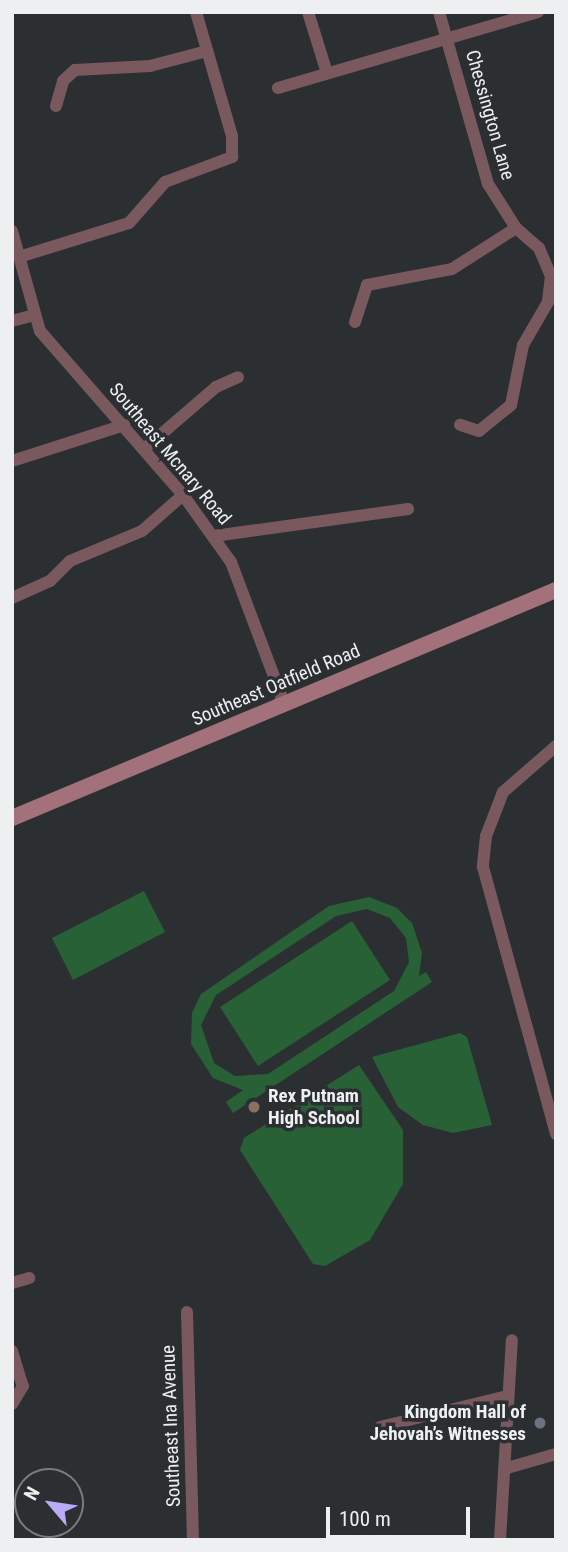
<!DOCTYPE html>
<html>
<head>
<meta charset="utf-8">
<style>
  body { margin:0 }
  #map { position:relative; width:568px; height:1552px; overflow:hidden; background:#2c2f32; font-family:"Roboto Condensed",sans-serif }
  div>[style] { position:absolute }
  .green>* { inset:0; background:#296136 }
  .street>* { height:12px; margin:-6px; padding:0 6px; transform-origin:6px; border-radius:6px; background:#79595e }
  .secondary>* { height:16px; margin:-8px; padding:0 8px; transform-origin:8px; border-radius:8px; background:#a27179 }
  .dots>* { width:19px; height:19px; translate:-50% -50%; box-sizing:border-box; border:4px solid #2c2f32; border-radius:50% }
  span { translate:-50% -50%; white-space:nowrap; text-align:center; line-height:1.15; -webkit-text-stroke:7px #2c2f32; paint-order:stroke }
  .street-label { font-size:19px; color:#edeff1 }
  .poi-label { font-size:19px; color:#edeff1; font-weight:700 }
  .left { translate:0 -50%; text-align:left }
  .right { translate:-100% -50%; text-align:right }
  .frame { position:absolute; inset:0; border:14px solid #edeff1; pointer-events:none }
  .north { position:absolute; left:14px; top:1468px; width:70px; height:70px; box-sizing:border-box; background:#2c2f32; border:2px solid #797c7e; border-radius:50%; rotate:299deg; font-size:19px; font-weight:700; line-height:28px; text-align:center; color:#edeff1 }
  .north::after { content:''; display:block; margin:auto; width:24px; height:32px; background:#b9abf7; clip-path:polygon(50% 0,100% 100%,50% 72%,0 100%) }
  .scale { position:absolute; left:326px; top:1507px; width:144px; height:32px; box-sizing:border-box; border:4px solid #edeff1; border-top:0; padding-left:9px; font-size:21px; line-height:24px; white-space:nowrap; color:#edeff1; -webkit-text-stroke:5px #2c2f32; paint-order:stroke }
</style>
</head>
<body>
<div id="map">
  <div class="green">
    <i style="clip-path:polygon(144px 891px,165px 932px,73px 980px,52px 938px)"></i>
    <i style="clip-path:polygon(evenodd,369px 897px,397px 908px,412px 923px,422px 953px,419px 976px,426px 972px,432px 982px,233px 1113px,226px 1102px,243px 1090px,213px 1078px,191px 1044px,192px 1013px,201px 994px,329px 906px,369px 897px,367px 909px,390px 918px,406px 938px,409px 962px,394px 991px,268px 1074px,235px 1076px,214px 1063px,201px 1025px,216px 995px,336px 916px,367px 909px)"></i>
    <i style="clip-path:polygon(352px 921px,390px 980px,258px 1066px,220px 1007px)"></i>
    <i style="clip-path:polygon(460px 1033px,467px 1037px,492px 1125px,453px 1133px,423px 1125px,398px 1107px,372px 1057px)"></i>
    <i style="clip-path:polygon(359px 1065px,403px 1130px,403px 1184px,370px 1240px,325px 1266px,313px 1264px,240px 1150px,244px 1138px)"></i>
  </div>
  <div class="street">
    <i style="left:308px;top:12px;width:64px;rotate:72.7deg"></i>
    <i style="left:439px;top:12px;width:179px;rotate:74.1deg"></i>
    <i style="left:488px;top:184px;width:52px;rotate:57.5deg"></i>
    <i style="left:516px;top:228px;width:30px;rotate:41deg"></i>
    <i style="left:539px;top:248px;width:30px;rotate:67deg"></i>
    <i style="left:551px;top:276px;width:26px;rotate:97deg"></i>
    <i style="left:548px;top:302px;width:50px;rotate:120.2deg"></i>
    <i style="left:523px;top:345px;width:61px;rotate:101.3deg"></i>
    <i style="left:511px;top:405px;width:41px;rotate:140.9deg"></i>
    <i style="left:479px;top:431px;width:20px;rotate:-162deg"></i>
    <i style="left:278px;top:88px;width:271px;rotate:-16.3deg"></i>
    <i style="left:56px;top:106px;width:26px;rotate:-74deg"></i>
    <i style="left:63px;top:81px;width:16px;rotate:-43deg"></i>
    <i style="left:75px;top:70px;width:75px;rotate:-3.1deg"></i>
    <i style="left:150px;top:66px;width:59px;rotate:-14.7deg"></i>
    <i style="left:12px;top:231px;width:104px;rotate:74.4deg"></i>
    <i style="left:40px;top:331px;width:218px;rotate:48.9deg"></i>
    <i style="left:183px;top:495px;width:82px;rotate:54.4deg"></i>
    <i style="left:231px;top:562px;width:145px;rotate:69.4deg"></i>
    <i style="left:282px;top:698px;width:13px;rotate:122deg"></i>
    <i style="left:19px;top:257px;width:115px;rotate:-17.2deg"></i>
    <i style="left:129px;top:223px;width:55px;rotate:-48.7deg"></i>
    <i style="left:165px;top:182px;width:72px;rotate:-20.5deg"></i>
    <i style="left:232px;top:157px;width:21px;rotate:-90deg"></i>
    <i style="left:232px;top:136px;width:129px;rotate:-106.2deg"></i>
    <i style="left:12px;top:321px;width:23px;rotate:-15deg"></i>
    <i style="left:355px;top:322px;width:39px;rotate:-72deg"></i>
    <i style="left:367px;top:285px;width:86px;rotate:-10.7deg"></i>
    <i style="left:452px;top:269px;width:76px;rotate:-32.6deg"></i>
    <i style="left:144px;top:449px;width:95px;rotate:-40.7deg"></i>
    <i style="left:216px;top:387px;width:24px;rotate:-24deg"></i>
    <i style="left:12px;top:461px;width:118px;rotate:-17.8deg"></i>
    <i style="left:214px;top:536px;width:196px;rotate:-7.9deg"></i>
    <i style="left:12px;top:598px;width:42px;rotate:-24.1deg"></i>
    <i style="left:50px;top:581px;width:28px;rotate:-45deg"></i>
    <i style="left:70px;top:561px;width:78px;rotate:-22.6deg"></i>
    <i style="left:142px;top:531px;width:55px;rotate:-41.3deg"></i>
    <i style="left:556px;top:746px;width:70px;rotate:139deg"></i>
    <i style="left:503px;top:792px;width:47px;rotate:111.1deg"></i>
    <i style="left:486px;top:836px;width:31px;rotate:96deg"></i>
    <i style="left:483px;top:867px;width:277px;rotate:74.7deg"></i>
    <i style="left:12px;top:1283px;width:18px;rotate:-16deg"></i>
    <i style="left:187px;top:1312px;width:228px;rotate:88.5deg"></i>
    <i style="left:12px;top:1351px;width:37px;rotate:73deg"></i>
    <i style="left:23px;top:1386px;width:21px;rotate:121deg"></i>
    <i style="left:380px;top:1427px;width:131px;rotate:-13.7deg"></i>
    <i style="left:504px;top:1469px;width:54px;rotate:-16.1deg"></i>
    <i style="left:500px;top:1540px;width:200px;rotate:-86.6deg"></i>
  </div>
  <div class="secondary">
    <i style="left:12px;top:818px;width:590px;rotate:-22.74deg"></i>
  </div>
  <div class="dots">
    <i style="left:254px;top:1107px;background:#8d6e63"></i>
    <i style="left:540px;top:1423px;background:#6b7280"></i>
  </div>
  <div class="street-label">
    <span style="left:490px;top:115px;rotate:74deg">Chessington Lane</span>
    <span style="left:170px;top:454px;rotate:50deg">Southeast Mcnary Road</span>
    <span style="left:276px;top:685px;rotate:-23deg">Southeast Oatfield Road</span>
    <span style="left:171px;top:1426px;rotate:-92deg">Southeast Ina Avenue</span>
  </div>
  <div class="poi-label">
    <span class="left" style="left:268px;top:1107px">Rex Putnam<br>High School</span>
    <span class="right" style="left:526px;top:1423px">Kingdom Hall of<br>Jehovah’s Witnesses</span>
  </div>
  <div class="frame"></div>
  <div class="north">N</div>
  <div class="scale">100 m</div>
</div>
</body>
</html>
